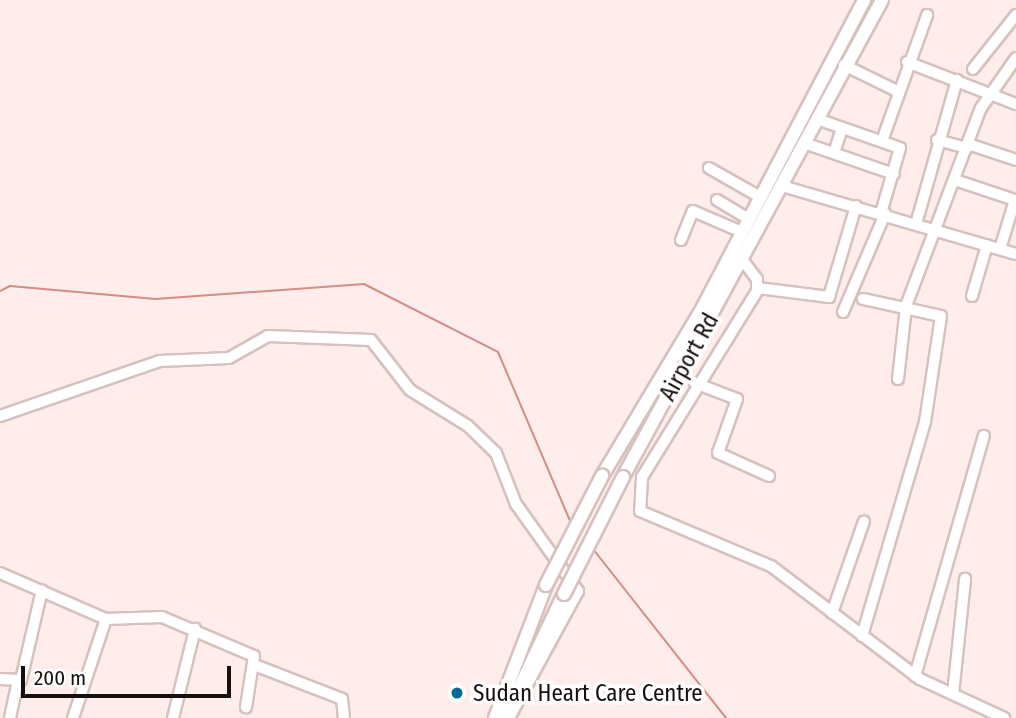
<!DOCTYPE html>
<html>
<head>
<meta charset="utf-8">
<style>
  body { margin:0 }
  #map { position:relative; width:1016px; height:718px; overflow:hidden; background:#ffedeb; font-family:"Fira Sans Condensed",sans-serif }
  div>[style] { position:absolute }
  .stream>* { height:2px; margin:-1px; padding:0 1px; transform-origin:1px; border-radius:1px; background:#d58c85 }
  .roads { filter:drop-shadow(2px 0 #d6c1be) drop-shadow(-2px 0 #d6c1be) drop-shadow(0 2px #d6c1be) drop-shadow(0 -2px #d6c1be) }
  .minor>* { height:10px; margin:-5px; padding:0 5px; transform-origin:5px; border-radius:5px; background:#fff }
  .major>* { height:12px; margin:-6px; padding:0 6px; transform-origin:6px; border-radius:6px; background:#fff }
  .bridges { filter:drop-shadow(2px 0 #d6c1be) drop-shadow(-2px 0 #d6c1be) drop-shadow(0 2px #d6c1be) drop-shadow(0 -2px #d6c1be) }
  .major-bridge>* { height:12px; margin:-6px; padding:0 6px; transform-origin:6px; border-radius:6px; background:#fff }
  .dots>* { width:19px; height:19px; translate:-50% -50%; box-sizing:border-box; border:4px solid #fff; border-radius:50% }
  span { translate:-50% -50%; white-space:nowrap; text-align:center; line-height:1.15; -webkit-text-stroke:7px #fff; paint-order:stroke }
  .street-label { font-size:23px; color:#160f0e }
  .poi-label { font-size:23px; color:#160f0e }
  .left { translate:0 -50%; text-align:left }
  .scale { position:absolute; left:21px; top:666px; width:210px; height:32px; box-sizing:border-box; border:4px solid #160f0e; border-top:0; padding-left:9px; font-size:21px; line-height:24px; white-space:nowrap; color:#160f0e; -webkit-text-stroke:5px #fff; paint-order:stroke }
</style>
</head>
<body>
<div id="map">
  <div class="stream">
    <i style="left:0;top:291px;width:11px;rotate:-27deg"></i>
    <i style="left:10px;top:286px;width:146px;rotate:5.1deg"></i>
    <i style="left:155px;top:299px;width:210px;rotate:-4.1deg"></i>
    <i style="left:364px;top:284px;width:150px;rotate:26.9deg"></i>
    <i style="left:498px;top:352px;width:186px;rotate:66.9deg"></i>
    <i style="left:593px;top:549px;width:215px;rotate:51.8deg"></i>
  </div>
  <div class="roads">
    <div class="minor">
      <i style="left:907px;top:62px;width:117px;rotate:21.1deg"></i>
      <i style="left:844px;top:65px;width:59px;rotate:26.1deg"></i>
      <i style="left:973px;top:69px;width:69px;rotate:-51.5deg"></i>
      <i style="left:817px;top:119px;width:88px;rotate:19.3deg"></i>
      <i style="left:900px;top:148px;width:68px;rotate:106.3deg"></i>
      <i style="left:937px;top:140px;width:31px;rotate:15deg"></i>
      <i style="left:882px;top:141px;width:134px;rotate:-70.3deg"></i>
      <i style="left:804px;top:143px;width:95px;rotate:19deg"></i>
      <i style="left:968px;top:144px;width:51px;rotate:18.4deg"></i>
      <i style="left:834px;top:153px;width:26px;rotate:-72deg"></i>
      <i style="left:709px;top:168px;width:59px;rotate:29.6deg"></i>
      <i style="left:955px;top:180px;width:63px;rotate:18.4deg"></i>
      <i style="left:1015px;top:200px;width:51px;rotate:107deg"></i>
      <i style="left:782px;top:186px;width:244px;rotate:16.2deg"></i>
      <i style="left:717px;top:200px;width:37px;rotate:31deg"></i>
      <i style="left:916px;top:224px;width:150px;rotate:-74.1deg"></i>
      <i style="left:681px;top:240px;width:31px;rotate:-68deg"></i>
      <i style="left:693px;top:211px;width:53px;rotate:23.2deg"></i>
      <i style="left:744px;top:262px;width:21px;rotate:53deg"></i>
      <i style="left:757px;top:279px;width:12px;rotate:90deg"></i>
      <i style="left:757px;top:291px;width:219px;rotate:121.7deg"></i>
      <i style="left:642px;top:477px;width:34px;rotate:93deg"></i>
      <i style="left:640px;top:511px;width:142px;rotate:22.8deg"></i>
      <i style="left:771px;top:566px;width:187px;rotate:37.2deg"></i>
      <i style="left:920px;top:679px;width:93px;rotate:24.9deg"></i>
      <i style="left:758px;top:288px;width:72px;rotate:7.2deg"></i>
      <i style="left:829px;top:297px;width:95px;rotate:-73.5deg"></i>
      <i style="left:972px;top:296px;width:53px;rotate:-73.6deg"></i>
      <i style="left:843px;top:312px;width:107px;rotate:-66.8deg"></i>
      <i style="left:898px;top:379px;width:73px;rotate:-83.7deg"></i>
      <i style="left:906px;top:306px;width:212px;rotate:-69.3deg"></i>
      <i style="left:981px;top:108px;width:61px;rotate:-55deg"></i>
      <i style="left:695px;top:383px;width:45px;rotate:20.9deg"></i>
      <i style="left:737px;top:399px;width:57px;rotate:109.4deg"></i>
      <i style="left:718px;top:453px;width:56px;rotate:24.3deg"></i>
      <i style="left:0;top:416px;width:169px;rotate:-19deg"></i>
      <i style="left:160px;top:361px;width:69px;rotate:-2.5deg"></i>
      <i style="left:229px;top:358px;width:45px;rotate:-29.4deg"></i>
      <i style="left:268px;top:336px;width:103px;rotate:2.2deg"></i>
      <i style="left:371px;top:340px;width:63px;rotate:52deg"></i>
      <i style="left:410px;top:390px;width:68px;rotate:31.8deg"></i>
      <i style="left:468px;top:426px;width:39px;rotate:44deg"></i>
      <i style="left:496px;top:453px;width:55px;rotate:68.6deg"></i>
      <i style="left:516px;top:504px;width:107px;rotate:54.5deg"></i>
      <i style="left:578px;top:591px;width:145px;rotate:118.5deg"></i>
      <i style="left:0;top:573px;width:116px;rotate:23.5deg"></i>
      <i style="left:106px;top:619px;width:56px;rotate:-2deg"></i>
      <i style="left:162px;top:617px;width:100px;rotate:23deg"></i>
      <i style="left:254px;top:656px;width:52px;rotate:98.9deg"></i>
      <i style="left:832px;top:613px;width:97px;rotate:-70.8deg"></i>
      <i style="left:862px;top:636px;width:223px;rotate:-73.6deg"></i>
      <i style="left:925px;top:422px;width:107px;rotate:-81.4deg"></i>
      <i style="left:941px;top:316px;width:80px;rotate:-167.7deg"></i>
      <i style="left:257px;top:666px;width:91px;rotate:21.2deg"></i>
      <i style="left:342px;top:699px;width:19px;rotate:84deg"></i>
      <i style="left:915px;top:676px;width:250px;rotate:-74deg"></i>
      <i style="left:0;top:679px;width:21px;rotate:3deg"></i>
      <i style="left:21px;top:680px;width:92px;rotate:-76.9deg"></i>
      <i style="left:953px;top:694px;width:116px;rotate:-84deg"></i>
      <i style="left:10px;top:718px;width:35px;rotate:-78deg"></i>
      <i style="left:73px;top:718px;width:104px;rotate:-71.6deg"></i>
      <i style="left:173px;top:718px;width:92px;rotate:-76.1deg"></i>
    </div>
    <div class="major">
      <i style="left:602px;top:476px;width:197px;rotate:-59.1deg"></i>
      <i style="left:703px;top:307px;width:347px;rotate:-62.3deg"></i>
      <i style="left:623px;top:477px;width:543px;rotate:-61.5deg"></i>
      <i style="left:495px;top:718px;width:142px;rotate:-69deg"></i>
      <i style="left:505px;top:718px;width:137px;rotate:-64.6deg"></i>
    </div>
  </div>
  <div class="bridges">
    <div class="major-bridge">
      <i style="left:546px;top:585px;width:123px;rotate:-62.8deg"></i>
      <i style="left:564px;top:594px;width:131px;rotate:-63.2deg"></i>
    </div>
  </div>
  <div class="dots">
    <i style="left:457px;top:693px;background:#006b98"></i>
  </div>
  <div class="street-label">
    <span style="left:689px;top:357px;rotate:-61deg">Airport Rd</span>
  </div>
  <div class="poi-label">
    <span class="left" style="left:473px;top:693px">Sudan Heart Care Centre</span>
  </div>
  <div class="scale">200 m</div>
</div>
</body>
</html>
